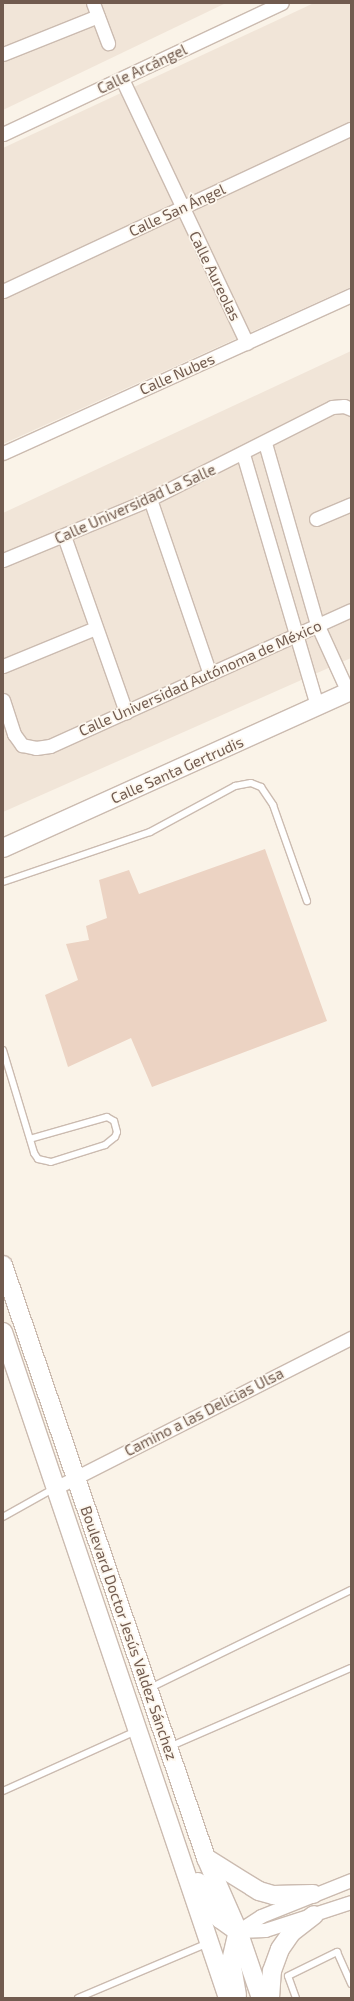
<!DOCTYPE html>
<html>
<head>
<meta charset="utf-8">
<style>
  body { margin:0 }
  #map { position:relative; width:354px; height:2001px; overflow:hidden; background:#faf3e8; font-family:"Exo 2",sans-serif }
  div>[style] { position:absolute }
  .residential>* { inset:0; background:#f1e5d8 }
  .building>* { inset:0; background:#ecd3c3 }
  .roads { filter:drop-shadow(1px 0 #cbbbb0) drop-shadow(-1px 0 #cbbbb0) drop-shadow(0 1px #cbbbb0) drop-shadow(0 -1px #cbbbb0) }
  .lane>* { height:6px; margin:-3px; padding:0 3px; transform-origin:3px; border-radius:3px; background:#fff }
  .street>* { height:13px; margin:-6.5px; padding:0 6.5px; transform-origin:6.5px; border-radius:6.5px; background:#fff }
  .secondary>* { height:18px; margin:-9px; padding:0 9px; transform-origin:9px; border-radius:9px; background:#fff }
  span { translate:-50% -50%; white-space:nowrap; text-align:center; line-height:1.15; -webkit-text-stroke:3.5px #fdf7ee; paint-order:stroke }
  .street-label { font-size:15px; color:#715b4f }
  .frame { position:absolute; inset:0; border:4px solid #715b4f; pointer-events:none }
</style>
</head>
<body>
<div id="map">
  <div class="residential">
    <i style="clip-path:polygon(3px 3px,226px 3px,3px 110px)"></i>
    <i style="clip-path:polygon(314px 3px,351px 3px,351px 287px,3px 444px,3px 148px)"></i>
    <i style="clip-path:polygon(351px 351px,351px 658px,3px 812px,3px 513px)"></i>
  </div>
  <div class="building">
    <i style="clip-path:polygon(265px 849px,327px 1021px,152px 1087px,131px 1038px,68px 1067px,45px 995px,78px 980px,66px 944px,89px 940px,86px 926px,107px 918px,99px 880px,129px 870px,139px 894px)"></i>
  </div>
  <div class="roads">
    <div class="lane">
      <i style="left:3px;top:882px;width:155px;rotate:-18.8deg"></i>
      <i style="left:150px;top:832px;width:97px;rotate:-28.4deg"></i>
      <i style="left:235px;top:786px;width:16px;rotate:-11deg"></i>
      <i style="left:251px;top:783px;width:11px;rotate:22deg"></i>
      <i style="left:261px;top:787px;width:22px;rotate:56deg"></i>
      <i style="left:273px;top:805px;width:102px;rotate:70.5deg"></i>
      <i style="left:3px;top:1050px;width:108px;rotate:73.2deg"></i>
      <i style="left:34px;top:1153px;width:7px;rotate:56deg"></i>
      <i style="left:38px;top:1159px;width:13px;rotate:13deg"></i>
      <i style="left:51px;top:1162px;width:57px;rotate:-17.5deg"></i>
      <i style="left:105px;top:1145px;width:13px;rotate:-39deg"></i>
      <i style="left:115px;top:1137px;width:5px;rotate:-68deg"></i>
      <i style="left:117px;top:1132px;width:11px;rotate:-105deg"></i>
      <i style="left:114px;top:1121px;width:8px;rotate:-150deg"></i>
      <i style="left:107px;top:1117px;width:80px;rotate:164.1deg"></i>
      <i style="left:3px;top:1517px;width:57px;rotate:-29.2deg"></i>
      <i style="left:150px;top:1688px;width:224px;rotate:-26deg"></i>
      <i style="left:169px;top:1747px;width:198px;rotate:-23.5deg"></i>
      <i style="left:3px;top:1791px;width:146px;rotate:-24.3deg"></i>
      <i style="left:78px;top:1998px;width:141px;rotate:-22.9deg"></i>
      <i style="left:296px;top:1998px;width:23px;rotate:-110deg"></i>
      <i style="left:288px;top:1976px;width:55px;rotate:-26.1deg"></i>
      <i style="left:337px;top:1952px;width:35px;rotate:66deg"></i>
    </div>
    <div class="street">
      <i style="left:93px;top:3px;width:43px;rotate:69.4deg"></i>
      <i style="left:3px;top:54px;width:102px;rotate:-21.8deg"></i>
      <i style="left:122px;top:79px;width:292px;rotate:64.7deg"></i>
      <i style="left:3px;top:134px;width:308px;rotate:-25.2deg"></i>
      <i style="left:3px;top:291px;width:384px;rotate:-25deg"></i>
      <i style="left:265px;top:443px;width:188px;rotate:74deg"></i>
      <i style="left:317px;top:624px;width:75px;rotate:65.5deg"></i>
      <i style="left:3px;top:453px;width:382px;rotate:-24.4deg"></i>
      <i style="left:243px;top:454px;width:263px;rotate:73.6deg"></i>
      <i style="left:150px;top:499px;width:185px;rotate:71.1deg"></i>
      <i style="left:316px;top:519px;width:38px;rotate:-23deg"></i>
      <i style="left:64px;top:536px;width:187px;rotate:70.6deg"></i>
      <i style="left:3px;top:560px;width:159px;rotate:-22.5deg"></i>
      <i style="left:150px;top:499px;width:204px;rotate:-26.8deg"></i>
      <i style="left:332px;top:407px;width:12px;rotate:-5deg"></i>
      <i style="left:344px;top:406px;width:8px;rotate:23deg"></i>
      <i style="left:3px;top:666px;width:100px;rotate:-22.4deg"></i>
      <i style="left:3px;top:700px;width:36px;rotate:72deg"></i>
      <i style="left:14px;top:734px;width:14px;rotate:54deg"></i>
      <i style="left:22px;top:745px;width:14px;rotate:12deg"></i>
      <i style="left:36px;top:748px;width:14px;rotate:-8deg"></i>
      <i style="left:50px;top:746px;width:330px;rotate:-24.3deg"></i>
      <i style="left:57px;top:1487px;width:330px;rotate:-26.9deg"></i>
      <i style="left:238px;top:1931px;width:27px;rotate:-33deg"></i>
      <i style="left:261px;top:1916px;width:97px;rotate:-21.8deg"></i>
      <i style="left:238px;top:1931px;width:27px;rotate:-2deg"></i>
      <i style="left:265px;top:1930px;width:90px;rotate:-18deg"></i>
    </div>
    <div class="secondary">
      <i style="left:3px;top:848px;width:382px;rotate:-24.3deg"></i>
      <i style="left:3px;top:1265px;width:627px;rotate:71.1deg"></i>
      <i style="left:206px;top:1858px;width:80px;rotate:66.3deg"></i>
      <i style="left:238px;top:1931px;width:71px;rotate:71.1deg"></i>
      <i style="left:3px;top:1332px;width:703px;rotate:71.33deg"></i>
      <i style="left:206px;top:1858px;width:62px;rotate:31.9deg"></i>
      <i style="left:259px;top:1891px;width:15px;rotate:16deg"></i>
      <i style="left:273px;top:1895px;width:40px;rotate:-1.4deg"></i>
      <i style="left:198px;top:1882px;width:29px;rotate:63deg"></i>
      <i style="left:211px;top:1908px;width:14px;rotate:51deg"></i>
      <i style="left:220px;top:1919px;width:21px;rotate:35deg"></i>
      <i style="left:237px;top:1995px;width:35px;rotate:-100deg"></i>
      <i style="left:231px;top:1961px;width:31px;rotate:-77deg"></i>
      <i style="left:270px;top:1998px;width:27px;rotate:-86deg"></i>
      <i style="left:272px;top:1971px;width:23px;rotate:-70deg"></i>
      <i style="left:280px;top:1949px;width:19px;rotate:-55deg"></i>
      <i style="left:291px;top:1933px;width:29px;rotate:-38deg"></i>
    </div>
  </div>
  <div class="street-label">
    <span style="left:142px;top:69px;rotate:-25deg">Calle Arcángel</span>
    <span style="left:177px;top:210px;rotate:-25deg">Calle San Ángel</span>
    <span style="left:215px;top:276px;rotate:64deg">Calle Aureolas</span>
    <span style="left:177px;top:374px;rotate:-24deg">Calle Nubes</span>
    <span style="left:135px;top:504px;rotate:-24deg">Calle Universidad La Salle</span>
    <span style="left:200px;top:678px;rotate:-24deg">Calle Universidad Autónoma de México</span>
    <span style="left:177px;top:770px;rotate:-24deg">Calle Santa Gertrudis</span>
    <span style="left:204px;top:1412px;rotate:-27deg">Camino a las Delicias Ulsa</span>
    <span style="left:129px;top:1633px;rotate:71deg">Boulevard Doctor Jesús Valdez Sánchez</span>
  </div>
  <div class="frame"></div>
</div>
</body>
</html>
